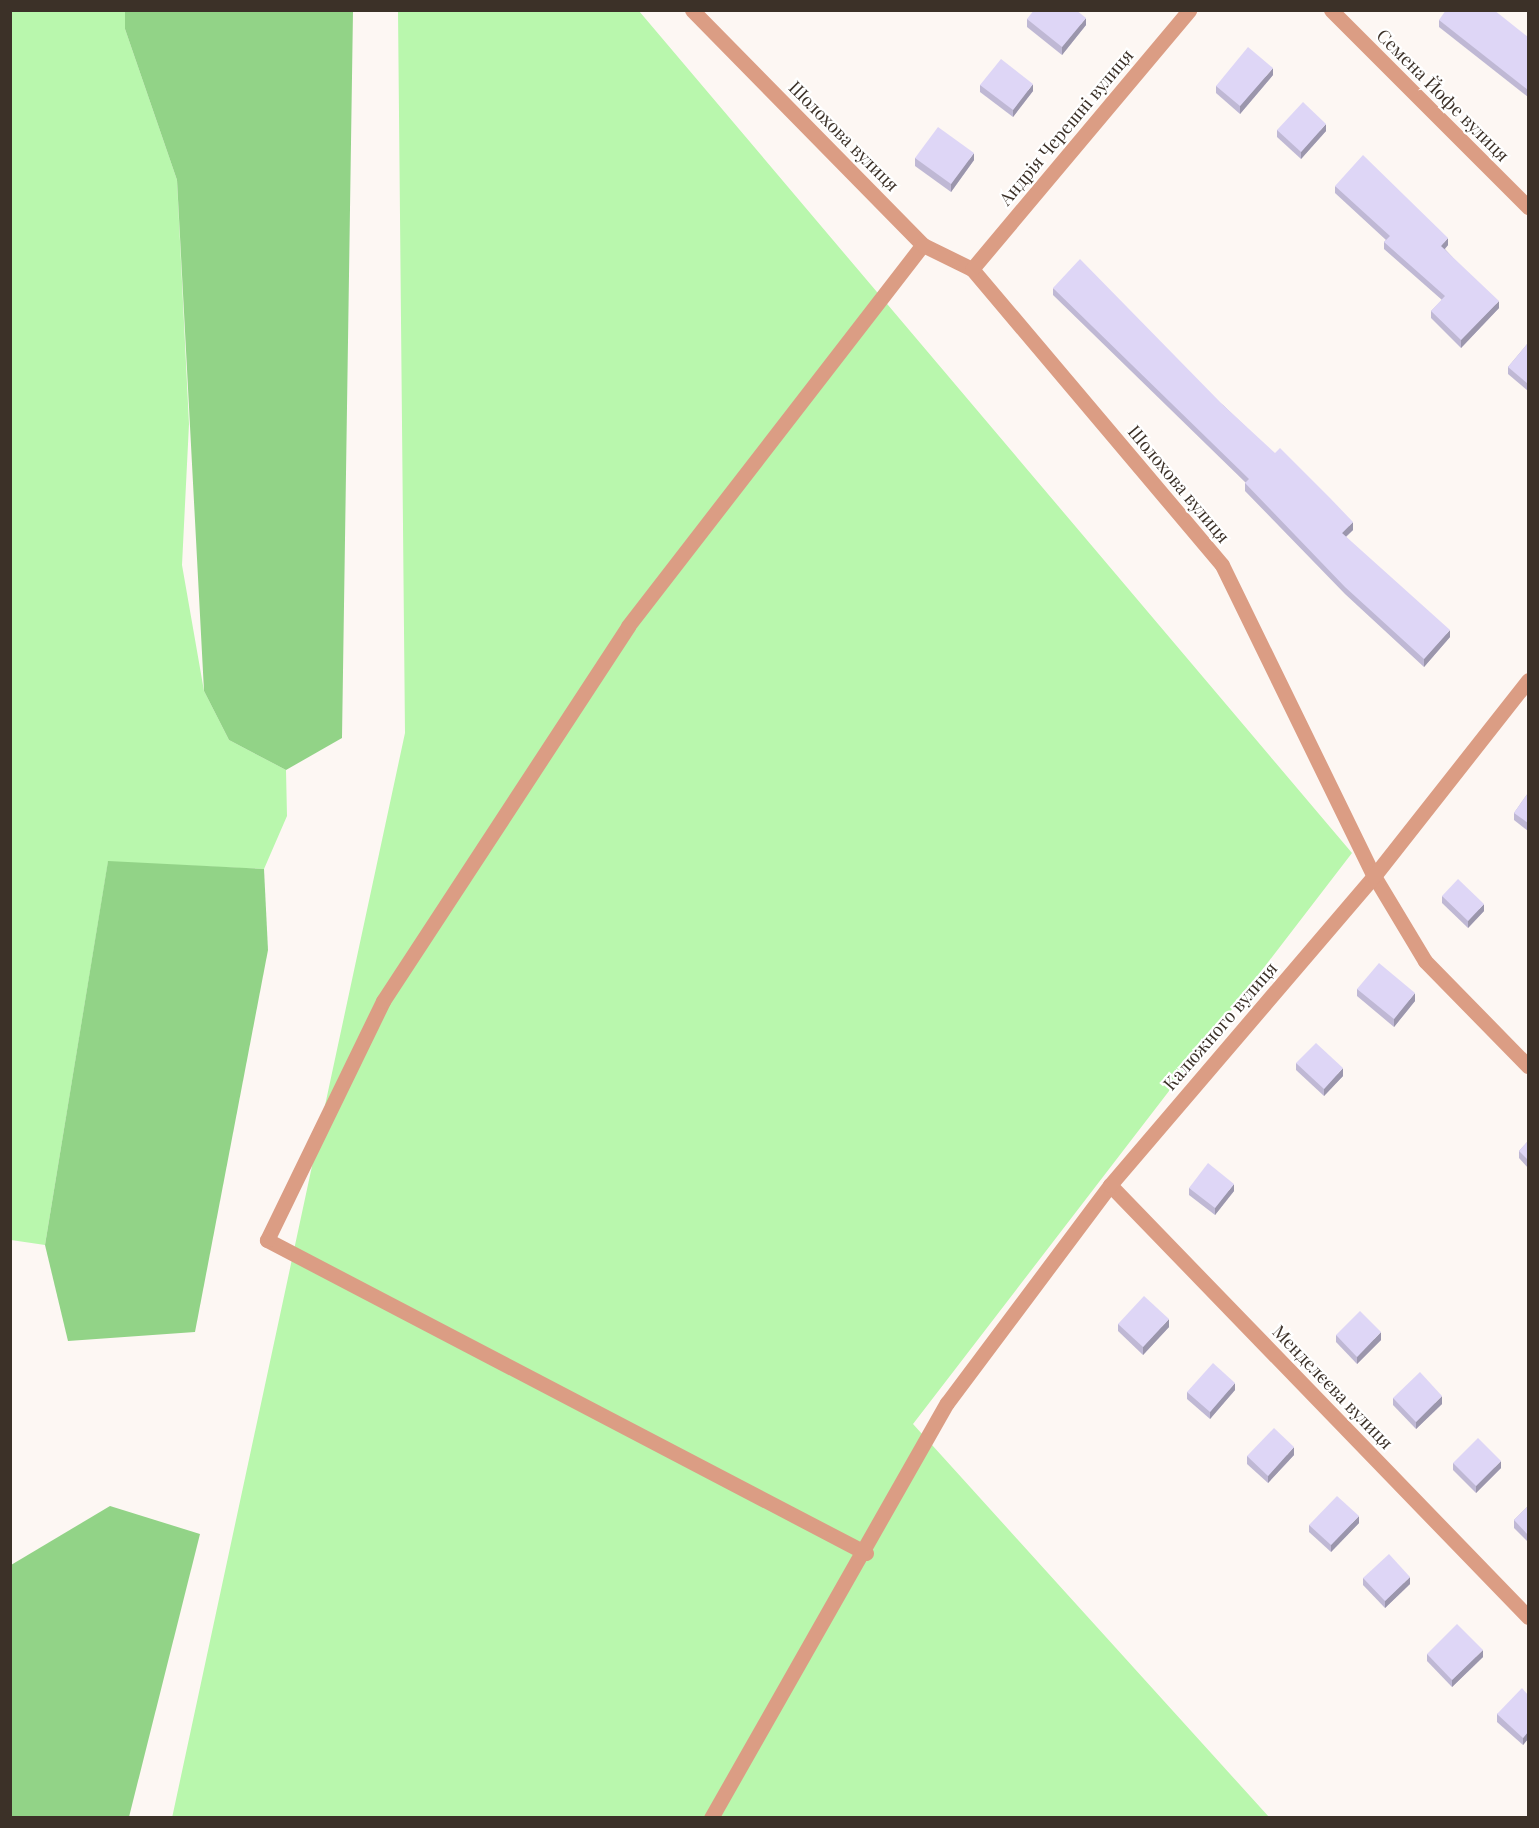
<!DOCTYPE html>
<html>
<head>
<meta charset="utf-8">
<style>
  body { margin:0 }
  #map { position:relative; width:1539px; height:1828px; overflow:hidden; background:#fdf7f3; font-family:"Playfair Display",serif }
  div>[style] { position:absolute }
  .green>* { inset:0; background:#b9f7ad }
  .forest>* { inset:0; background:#92d387 }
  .lane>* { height:15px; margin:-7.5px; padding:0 7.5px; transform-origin:7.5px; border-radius:7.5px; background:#db9d84 }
  .street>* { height:15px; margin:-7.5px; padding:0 7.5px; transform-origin:7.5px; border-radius:7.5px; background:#db9d84 }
  .wall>* { inset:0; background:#bfb8d4 }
  .shaded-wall>* { inset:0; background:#9b96ac }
  .building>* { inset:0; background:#ded6f6 }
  span { translate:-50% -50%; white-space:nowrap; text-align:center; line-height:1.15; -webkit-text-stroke:4.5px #fff; paint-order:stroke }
  .street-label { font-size:18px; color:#3c3128 }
  .frame { position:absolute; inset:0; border:12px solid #3c3128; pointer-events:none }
</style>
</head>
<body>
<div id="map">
  <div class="green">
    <i style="clip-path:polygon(11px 11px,125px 11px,125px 29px,177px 180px,189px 424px,182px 565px,204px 691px,229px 740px,286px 770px,287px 816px,264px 869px,108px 862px,45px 1245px,11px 1240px)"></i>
    <i style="clip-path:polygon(398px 11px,639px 11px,1352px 853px,913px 1424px,1269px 1817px,172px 1818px,405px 733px)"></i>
  </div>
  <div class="forest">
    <i style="clip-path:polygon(125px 11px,353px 11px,342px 738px,286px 770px,229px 740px,204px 691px,177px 180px,125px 29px)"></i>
    <i style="clip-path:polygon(108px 861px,264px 869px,268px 950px,195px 1332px,68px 1341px,45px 1245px)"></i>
    <i style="clip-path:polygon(110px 1506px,200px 1534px,129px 1817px,11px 1817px,11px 1565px)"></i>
  </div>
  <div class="lane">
    <i style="left:866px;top:1553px;width:676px;rotate:-152.41deg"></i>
    <i style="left:267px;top:1240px;width:266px;rotate:-64.1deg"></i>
    <i style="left:383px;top:1001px;width:448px;rotate:-56.8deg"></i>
    <i style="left:628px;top:626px;width:482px;rotate:-52.3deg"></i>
    <i style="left:711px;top:1818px;width:477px;rotate:-60.4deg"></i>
  </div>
  <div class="street">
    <i style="left:692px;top:10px;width:330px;rotate:45.5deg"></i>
    <i style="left:923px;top:245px;width:55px;rotate:26.1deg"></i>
    <i style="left:972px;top:269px;width:387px;rotate:49.8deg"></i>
    <i style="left:1222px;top:565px;width:346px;rotate:64deg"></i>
    <i style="left:1374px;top:876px;width:99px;rotate:59deg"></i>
    <i style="left:1425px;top:961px;width:147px;rotate:45.6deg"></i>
    <i style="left:1331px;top:10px;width:279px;rotate:45deg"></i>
    <i style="left:972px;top:269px;width:338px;rotate:-50deg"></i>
    <i style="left:1110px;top:1185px;width:601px;rotate:45.94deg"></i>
    <i style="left:947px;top:1403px;width:272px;rotate:-53.2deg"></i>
    <i style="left:1110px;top:1185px;width:406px;rotate:-49.5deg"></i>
    <i style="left:1374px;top:876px;width:249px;rotate:-51.8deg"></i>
  </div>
  <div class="wall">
    <i style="clip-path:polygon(1027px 19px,1086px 25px,1062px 55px,1027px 27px)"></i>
    <i style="clip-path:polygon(1439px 20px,1528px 37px,1528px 97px,1439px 27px)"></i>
    <i style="clip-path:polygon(1273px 75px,1240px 114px,1216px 93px,1216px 86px)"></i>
    <i style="clip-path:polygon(980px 85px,1033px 91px,1013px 117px,980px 92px)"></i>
    <i style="clip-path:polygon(1277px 130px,1326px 131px,1301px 159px,1277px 137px)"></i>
    <i style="clip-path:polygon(915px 158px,974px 160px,951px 192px,915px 166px)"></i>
    <i style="clip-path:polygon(1335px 186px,1448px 245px,1445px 249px,1499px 308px,1461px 348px,1431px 318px,1431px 311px,1442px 300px,1384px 249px,1384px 242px,1386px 240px,1335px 193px)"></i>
    <i style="clip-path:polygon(1053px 288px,1223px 405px,1353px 530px,1346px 537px,1450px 637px,1424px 667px,1345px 594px,1245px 491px,1245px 483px,1246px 483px,1053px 295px)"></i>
    <i style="clip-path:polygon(1528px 343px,1528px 391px,1508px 374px,1508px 367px)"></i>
    <i style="clip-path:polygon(1528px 793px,1528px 831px,1514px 820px,1514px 813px)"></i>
    <i style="clip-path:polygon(1442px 896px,1484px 911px,1468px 928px,1442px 903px)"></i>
    <i style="clip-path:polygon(1357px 989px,1415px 1001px,1394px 1027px,1357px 996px)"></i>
    <i style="clip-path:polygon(1296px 1063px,1343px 1076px,1324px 1096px,1296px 1070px)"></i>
    <i style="clip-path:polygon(1528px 1141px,1528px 1168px,1519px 1158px,1519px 1151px)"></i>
    <i style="clip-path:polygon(1189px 1188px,1234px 1191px,1215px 1215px,1189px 1195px)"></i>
    <i style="clip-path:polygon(1118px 1324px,1169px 1327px,1143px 1355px,1118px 1331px)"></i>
    <i style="clip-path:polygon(1336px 1335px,1381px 1340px,1357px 1364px,1336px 1342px)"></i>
    <i style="clip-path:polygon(1235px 1390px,1210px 1419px,1187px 1399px,1187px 1392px)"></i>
    <i style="clip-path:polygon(1393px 1398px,1442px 1404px,1416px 1429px,1393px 1405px)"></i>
    <i style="clip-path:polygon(1294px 1455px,1268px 1483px,1247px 1464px,1247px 1456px)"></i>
    <i style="clip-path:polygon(1453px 1463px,1501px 1468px,1476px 1493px,1453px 1470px)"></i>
    <i style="clip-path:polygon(1528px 1506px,1528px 1542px,1514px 1528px,1514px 1520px)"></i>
    <i style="clip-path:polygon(1359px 1523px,1331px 1552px,1309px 1532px,1309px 1525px)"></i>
    <i style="clip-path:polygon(1363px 1578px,1410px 1584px,1385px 1608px,1363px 1585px)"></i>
    <i style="clip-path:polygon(1427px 1654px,1483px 1657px,1452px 1687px,1427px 1661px)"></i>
    <i style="clip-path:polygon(1528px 1695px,1528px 1739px,1523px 1745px,1497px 1722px,1497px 1714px)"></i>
  </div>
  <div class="shaded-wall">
    <i style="clip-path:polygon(1086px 18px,1086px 25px,1062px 55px,1062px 47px)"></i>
    <i style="clip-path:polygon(1273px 68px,1273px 75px,1240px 114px,1240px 106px)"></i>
    <i style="clip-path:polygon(1033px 84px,1033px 91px,1013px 117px,1013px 110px)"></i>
    <i style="clip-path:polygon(1326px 124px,1326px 131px,1301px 159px,1301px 152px)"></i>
    <i style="clip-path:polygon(974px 153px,974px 160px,951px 192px,951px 184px)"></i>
    <i style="clip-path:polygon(1448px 238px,1448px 245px,1441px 253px,1441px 246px)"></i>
    <i style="clip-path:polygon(1499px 301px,1499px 308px,1461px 348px,1461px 340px)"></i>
    <i style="clip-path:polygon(1353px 522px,1353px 530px,1342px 540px,1342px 533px)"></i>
    <i style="clip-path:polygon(1450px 630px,1450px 637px,1424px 667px,1424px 659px)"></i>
    <i style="clip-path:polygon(1484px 904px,1484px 911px,1468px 928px,1468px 921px)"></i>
    <i style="clip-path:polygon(1415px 993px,1415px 1001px,1394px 1027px,1394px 1019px)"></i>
    <i style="clip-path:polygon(1343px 1068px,1343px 1076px,1324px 1096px,1324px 1089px)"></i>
    <i style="clip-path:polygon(1234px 1184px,1234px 1191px,1215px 1215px,1215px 1208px)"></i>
    <i style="clip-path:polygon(1169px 1319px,1169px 1327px,1143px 1355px,1143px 1347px)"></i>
    <i style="clip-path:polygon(1381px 1332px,1381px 1340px,1357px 1364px,1357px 1357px)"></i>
    <i style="clip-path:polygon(1235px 1383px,1235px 1390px,1210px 1419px,1210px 1412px)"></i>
    <i style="clip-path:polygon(1442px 1396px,1442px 1404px,1416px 1429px,1416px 1422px)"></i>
    <i style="clip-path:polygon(1294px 1447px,1294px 1455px,1268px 1483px,1268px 1476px)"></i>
    <i style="clip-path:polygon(1501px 1461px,1501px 1468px,1476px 1493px,1476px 1486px)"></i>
    <i style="clip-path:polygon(1359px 1516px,1359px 1523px,1331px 1552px,1331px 1545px)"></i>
    <i style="clip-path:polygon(1410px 1577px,1410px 1584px,1385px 1608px,1385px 1601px)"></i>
    <i style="clip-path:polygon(1483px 1650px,1483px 1657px,1452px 1687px,1452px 1680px)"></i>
    <i style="clip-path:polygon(1528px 1732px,1528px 1739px,1523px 1745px,1523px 1738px)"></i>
  </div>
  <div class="building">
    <i style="clip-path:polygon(1034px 10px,1076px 10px,1086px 18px,1062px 47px,1027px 19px)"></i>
    <i style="clip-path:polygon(1446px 10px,1494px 10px,1528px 37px,1528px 90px,1439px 20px)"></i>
    <i style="clip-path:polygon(1248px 47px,1273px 68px,1240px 106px,1216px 86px)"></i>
    <i style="clip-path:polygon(1001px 59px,1033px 84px,1013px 110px,980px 85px)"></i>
    <i style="clip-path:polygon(1303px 102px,1326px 124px,1301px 152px,1277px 130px)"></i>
    <i style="clip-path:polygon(938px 127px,974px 153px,951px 184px,915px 158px)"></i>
    <i style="clip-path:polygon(1363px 155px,1448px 238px,1441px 246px,1499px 301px,1461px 340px,1431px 311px,1445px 296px,1384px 242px,1390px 236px,1335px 186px)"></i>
    <i style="clip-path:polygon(1080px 259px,1223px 405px,1275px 453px,1280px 448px,1330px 498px,1353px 522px,1342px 533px,1450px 630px,1424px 659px,1345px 587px,1245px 483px,1249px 479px,1053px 288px)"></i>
    <i style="clip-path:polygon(1528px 343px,1528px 384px,1508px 367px)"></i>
    <i style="clip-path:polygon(1528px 793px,1528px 823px,1514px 813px)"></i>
    <i style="clip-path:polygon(1458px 879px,1484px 904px,1468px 921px,1442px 896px)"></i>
    <i style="clip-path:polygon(1379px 963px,1415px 993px,1394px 1019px,1357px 989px)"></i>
    <i style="clip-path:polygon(1316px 1043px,1343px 1068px,1324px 1089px,1296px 1063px)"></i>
    <i style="clip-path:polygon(1528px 1141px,1528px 1160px,1519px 1151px)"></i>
    <i style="clip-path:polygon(1208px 1163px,1234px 1184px,1215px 1208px,1189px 1188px)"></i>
    <i style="clip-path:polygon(1144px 1296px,1169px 1319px,1143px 1347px,1118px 1324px)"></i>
    <i style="clip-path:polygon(1360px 1311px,1381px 1332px,1357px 1357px,1336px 1335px)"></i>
    <i style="clip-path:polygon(1213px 1363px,1235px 1383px,1210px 1412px,1187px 1392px)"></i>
    <i style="clip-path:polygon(1420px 1372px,1442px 1396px,1416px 1422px,1393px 1398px)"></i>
    <i style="clip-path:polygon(1274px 1428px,1294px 1447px,1268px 1476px,1247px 1456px)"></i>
    <i style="clip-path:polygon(1478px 1438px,1501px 1461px,1476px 1486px,1453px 1463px)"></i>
    <i style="clip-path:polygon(1337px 1496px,1359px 1516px,1331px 1545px,1309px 1525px)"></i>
    <i style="clip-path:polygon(1528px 1506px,1528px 1535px,1514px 1520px)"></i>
    <i style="clip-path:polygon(1389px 1554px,1410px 1577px,1385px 1601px,1363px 1578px)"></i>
    <i style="clip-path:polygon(1457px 1624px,1483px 1650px,1452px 1680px,1427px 1654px)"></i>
    <i style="clip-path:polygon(1522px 1688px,1528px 1695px,1528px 1732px,1523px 1738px,1497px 1714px)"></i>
  </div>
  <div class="street-label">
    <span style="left:1443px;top:95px;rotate:45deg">Семена Йофе вулиця</span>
    <span style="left:1066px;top:127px;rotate:-50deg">Андрія Черешні вулиця</span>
    <span style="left:844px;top:136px;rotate:45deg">Шолохова вулиця</span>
    <span style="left:1179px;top:484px;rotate:50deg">Шолохова вулиця</span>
    <span style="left:1220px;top:1026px;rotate:-49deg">Калюжного вулиця</span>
    <span style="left:1333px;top:1387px;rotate:46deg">Менделєєва вулиця</span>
  </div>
  <div class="frame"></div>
</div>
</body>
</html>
